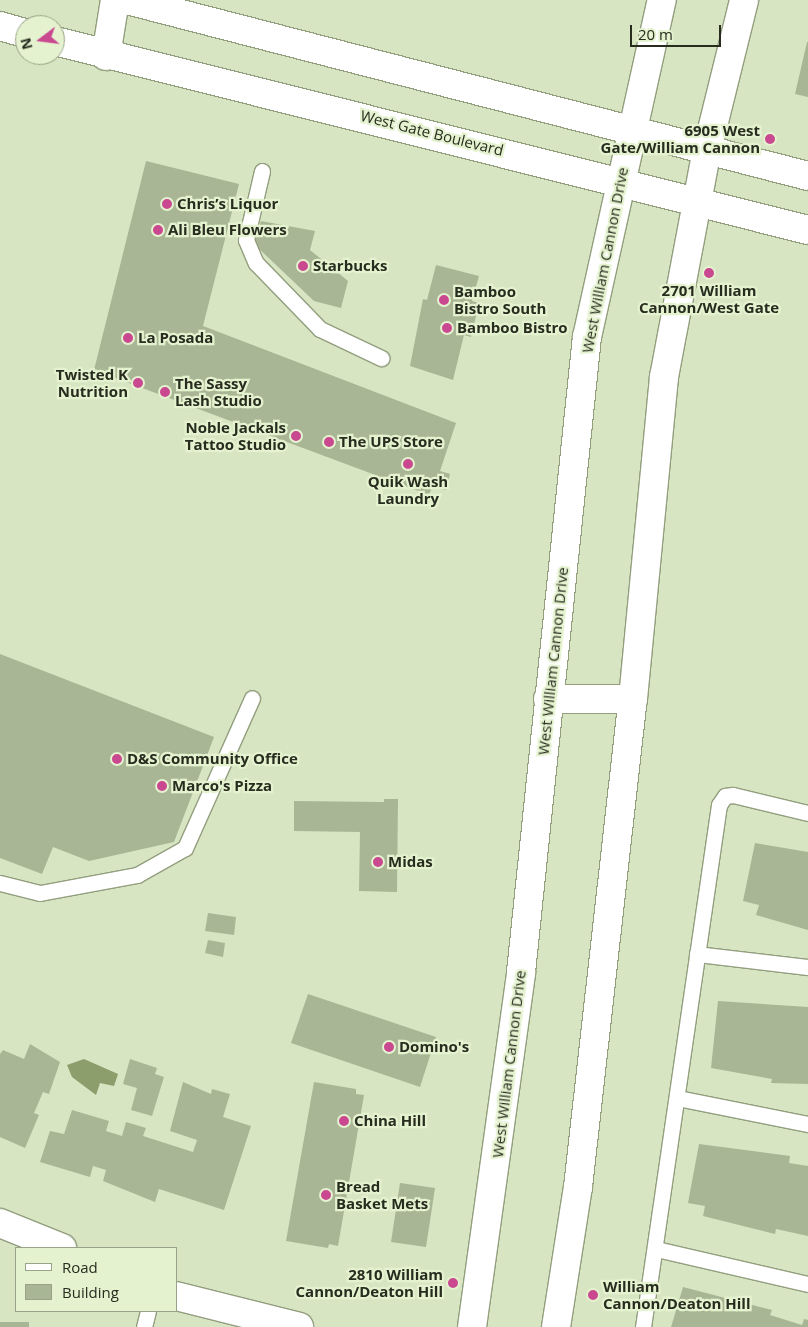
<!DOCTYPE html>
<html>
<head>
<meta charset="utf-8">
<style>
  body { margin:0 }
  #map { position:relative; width:808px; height:1327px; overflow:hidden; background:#d7e5c2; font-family:"Open Sans",sans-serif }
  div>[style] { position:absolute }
  .water>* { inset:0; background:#8b9e6b }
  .building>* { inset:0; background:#a9b695 }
  .roads { filter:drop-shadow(1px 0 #929e7e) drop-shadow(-1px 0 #929e7e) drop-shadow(0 1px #929e7e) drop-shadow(0 -1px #929e7e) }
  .lane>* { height:15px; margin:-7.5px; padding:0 7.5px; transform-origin:7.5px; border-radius:7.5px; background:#fff }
  .street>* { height:28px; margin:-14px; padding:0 14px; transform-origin:14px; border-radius:14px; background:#fff }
  .secondary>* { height:28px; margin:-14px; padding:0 14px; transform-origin:14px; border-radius:14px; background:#fff }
  .dots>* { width:14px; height:14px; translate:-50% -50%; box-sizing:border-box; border:2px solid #e4f2cf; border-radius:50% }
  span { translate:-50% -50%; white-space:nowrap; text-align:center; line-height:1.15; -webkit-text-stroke:4.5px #e4f2cf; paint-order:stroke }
  .poi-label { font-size:15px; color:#272c1f; font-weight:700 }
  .right { translate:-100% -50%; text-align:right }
  .left { translate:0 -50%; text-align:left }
  .street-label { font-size:15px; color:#272c1f }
  .legend { position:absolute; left:15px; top:1247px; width:162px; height:65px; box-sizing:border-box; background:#e4f2cf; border:1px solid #98a389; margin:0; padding:6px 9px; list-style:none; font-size:15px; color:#272c1f }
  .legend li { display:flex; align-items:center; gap:10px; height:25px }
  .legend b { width:25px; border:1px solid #98a389 }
  .north { position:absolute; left:15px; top:15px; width:50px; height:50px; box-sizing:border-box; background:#e4f2cf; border:1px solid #98a389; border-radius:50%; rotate:255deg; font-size:14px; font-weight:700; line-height:20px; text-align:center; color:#272c1f }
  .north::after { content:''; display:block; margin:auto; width:18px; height:22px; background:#c94890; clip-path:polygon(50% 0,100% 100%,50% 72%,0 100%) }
  .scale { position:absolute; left:630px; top:25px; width:91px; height:22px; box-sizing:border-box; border:2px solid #272c1f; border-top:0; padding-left:6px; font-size:15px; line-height:18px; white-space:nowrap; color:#272c1f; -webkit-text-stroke:4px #e4f2cf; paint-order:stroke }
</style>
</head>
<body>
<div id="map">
  <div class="water">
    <i style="clip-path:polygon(84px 1059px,118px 1074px,114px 1086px,100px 1083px,96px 1095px,72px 1077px,67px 1065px)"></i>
  </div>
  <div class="building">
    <i style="clip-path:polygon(807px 42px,808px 42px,808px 97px,795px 94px)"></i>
    <i style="clip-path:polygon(146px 161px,239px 184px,203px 326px,456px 423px,440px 471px,450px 474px,446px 490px,432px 487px,429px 495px,94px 370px)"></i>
    <i style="clip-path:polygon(261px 221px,315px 231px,310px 250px,348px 281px,341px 308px,314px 301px,254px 244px)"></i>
    <i style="clip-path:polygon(436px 265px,479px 276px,472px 301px,479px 303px,471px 337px,464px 335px,453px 380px,410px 366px,423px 299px,427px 300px)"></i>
    <i style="clip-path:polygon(0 654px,214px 737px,174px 842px,89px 861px,53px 847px,42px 874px,0 858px)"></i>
    <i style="clip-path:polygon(384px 799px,398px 799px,397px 892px,359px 891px,360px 832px,294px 831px,294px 801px,384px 802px)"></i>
    <i style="clip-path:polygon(755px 843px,808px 852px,808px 930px,756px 915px,759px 905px,743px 901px)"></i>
    <i style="clip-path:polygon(208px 913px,236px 917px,234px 935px,205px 931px)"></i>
    <i style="clip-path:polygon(208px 940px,225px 943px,223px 957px,205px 953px)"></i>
    <i style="clip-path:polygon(308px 994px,436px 1037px,420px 1087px,291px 1043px)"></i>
    <i style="clip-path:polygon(718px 1001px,808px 1007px,808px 1084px,771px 1083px,772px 1079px,711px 1068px)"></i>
    <i style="clip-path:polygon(30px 1044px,60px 1062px,49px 1094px,43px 1092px,34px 1113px,39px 1115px,25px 1148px,0 1137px,0 1054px,3px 1050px,24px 1059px)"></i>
    <i style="clip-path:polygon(130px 1059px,157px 1068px,155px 1074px,164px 1077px,152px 1116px,131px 1110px,137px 1088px,123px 1084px)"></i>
    <i style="clip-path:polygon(183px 1082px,211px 1094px,212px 1089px,230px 1094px,223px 1117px,251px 1126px,224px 1210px,159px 1189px,155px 1202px,103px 1181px,106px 1170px,93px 1166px,90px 1177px,40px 1162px,50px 1131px,64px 1134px,72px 1110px,109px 1121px,106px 1131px,122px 1136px,126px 1122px,146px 1128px,143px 1136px,193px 1152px,197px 1140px,170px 1131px)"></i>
    <i style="clip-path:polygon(314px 1082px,356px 1089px,356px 1094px,364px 1095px,338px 1246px,329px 1244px,328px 1248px,286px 1241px)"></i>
    <i style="clip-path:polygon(699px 1144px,790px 1156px,789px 1163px,808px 1166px,808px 1236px,776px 1229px,775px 1234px,703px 1216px,705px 1206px,688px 1203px)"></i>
    <i style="clip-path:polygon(400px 1183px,435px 1188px,426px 1247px,391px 1242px)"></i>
    <i style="clip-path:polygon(683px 1287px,772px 1310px,770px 1315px,802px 1325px,804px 1319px,808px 1320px,808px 1327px,671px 1327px)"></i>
    <i style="clip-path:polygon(0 1322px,29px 1322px,29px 1327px,0 1327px)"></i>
  </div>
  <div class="roads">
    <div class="lane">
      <i style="left:262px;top:171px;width:71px;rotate:103.1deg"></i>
      <i style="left:246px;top:240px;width:25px;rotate:67deg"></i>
      <i style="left:256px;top:263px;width:92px;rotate:45.9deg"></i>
      <i style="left:320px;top:329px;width:68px;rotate:25.4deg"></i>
      <i style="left:0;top:883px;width:41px;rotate:14deg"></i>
      <i style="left:40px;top:893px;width:99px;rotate:-10.5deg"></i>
      <i style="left:137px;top:875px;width:55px;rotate:-29.4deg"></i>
      <i style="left:185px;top:848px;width:164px;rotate:-65.9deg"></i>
      <i style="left:697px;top:954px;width:112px;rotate:6.7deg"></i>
      <i style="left:678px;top:1098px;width:133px;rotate:11.3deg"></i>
      <i style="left:656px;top:1249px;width:156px;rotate:13deg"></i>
      <i style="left:144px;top:1327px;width:16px;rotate:-76deg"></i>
      <i style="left:643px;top:1327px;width:528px;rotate:-81.72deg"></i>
      <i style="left:719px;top:805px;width:11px;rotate:-56deg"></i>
      <i style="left:725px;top:796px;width:8px;rotate:-7deg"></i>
      <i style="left:733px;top:795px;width:77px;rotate:13.5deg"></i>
    </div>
    <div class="street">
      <i style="left:0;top:1223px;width:67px;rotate:22deg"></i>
      <i style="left:176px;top:1296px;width:127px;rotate:14.1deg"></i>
    </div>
    <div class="secondary">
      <i style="left:127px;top:0;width:703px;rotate:14.49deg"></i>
      <i style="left:0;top:26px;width:26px;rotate:16deg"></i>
      <i style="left:55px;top:41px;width:776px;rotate:14.09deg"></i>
      <i style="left:106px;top:56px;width:57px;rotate:-80.9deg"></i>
      <i style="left:548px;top:699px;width:85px"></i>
      <i style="left:472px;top:1327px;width:358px;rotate:-82.1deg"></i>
      <i style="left:521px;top:972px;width:638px;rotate:-84.07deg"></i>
      <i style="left:587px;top:337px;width:345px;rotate:-77.5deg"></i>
      <i style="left:556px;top:1327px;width:142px;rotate:-81.1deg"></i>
      <i style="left:578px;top:1187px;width:491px;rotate:-83.6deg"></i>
      <i style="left:633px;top:699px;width:323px;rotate:-84.5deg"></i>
      <i style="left:664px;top:377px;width:231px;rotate:-79.3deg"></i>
      <i style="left:707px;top:150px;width:154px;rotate:-76.1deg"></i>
    </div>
  </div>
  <div class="dots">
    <i style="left:770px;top:139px;background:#c94890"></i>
    <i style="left:167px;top:204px;background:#c94890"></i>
    <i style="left:158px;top:230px;background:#c94890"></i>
    <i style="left:303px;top:266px;background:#c94890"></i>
    <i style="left:709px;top:273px;background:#c94890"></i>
    <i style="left:444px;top:300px;background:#c94890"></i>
    <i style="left:447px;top:328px;background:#c94890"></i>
    <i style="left:128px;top:338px;background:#c94890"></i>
    <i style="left:138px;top:383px;background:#c94890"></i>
    <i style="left:165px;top:392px;background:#c94890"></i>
    <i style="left:296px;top:436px;background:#c94890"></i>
    <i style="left:329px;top:442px;background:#c94890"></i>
    <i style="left:408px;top:464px;background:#c94890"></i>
    <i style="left:117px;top:759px;background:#c94890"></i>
    <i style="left:162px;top:786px;background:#c94890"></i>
    <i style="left:378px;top:862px;background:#c94890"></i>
    <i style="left:389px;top:1047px;background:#c94890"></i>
    <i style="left:344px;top:1121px;background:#c94890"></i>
    <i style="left:326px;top:1195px;background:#c94890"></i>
    <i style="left:453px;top:1283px;background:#c94890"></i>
    <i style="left:593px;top:1295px;background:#c94890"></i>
  </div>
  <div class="poi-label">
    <span class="right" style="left:760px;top:139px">6905 West<br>Gate/William Cannon</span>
    <span class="left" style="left:177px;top:204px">Chris’s Liquor</span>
    <span class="left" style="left:168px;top:230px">Ali Bleu Flowers</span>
    <span class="left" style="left:313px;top:266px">Starbucks</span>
    <span style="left:709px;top:299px">2701 William<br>Cannon/West Gate</span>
    <span class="left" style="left:454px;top:300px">Bamboo<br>Bistro South</span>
    <span class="left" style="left:457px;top:328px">Bamboo Bistro</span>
    <span class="left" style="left:138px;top:338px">La Posada</span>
    <span class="right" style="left:128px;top:383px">Twisted K<br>Nutrition</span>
    <span class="left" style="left:175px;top:392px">The Sassy<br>Lash Studio</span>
    <span class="right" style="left:286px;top:436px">Noble Jackals<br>Tattoo Studio</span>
    <span class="left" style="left:339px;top:442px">The UPS Store</span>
    <span style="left:408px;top:490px">Quik Wash<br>Laundry</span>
    <span class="left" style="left:127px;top:759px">D&amp;S Community Office</span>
    <span class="left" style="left:172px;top:786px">Marco's Pizza</span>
    <span class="left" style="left:388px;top:862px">Midas</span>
    <span class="left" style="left:399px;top:1047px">Domino's</span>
    <span class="left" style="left:354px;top:1121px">China Hill</span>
    <span class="left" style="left:336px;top:1195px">Bread<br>Basket Mets</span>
    <span class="right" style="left:443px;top:1283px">2810 William<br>Cannon/Deaton Hill</span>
    <span class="left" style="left:603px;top:1295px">William<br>Cannon/Deaton Hill</span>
  </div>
  <div class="street-label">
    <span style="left:432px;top:133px;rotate:14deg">West Gate Boulevard</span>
    <span style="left:605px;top:260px;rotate:-79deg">West William Cannon Drive</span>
    <span style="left:553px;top:661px;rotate:-84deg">West William Cannon Drive</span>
    <span style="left:509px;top:1064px;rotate:-83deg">West William Cannon Drive</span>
  </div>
  <ul class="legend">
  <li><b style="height:6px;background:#fff"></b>Road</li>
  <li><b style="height:14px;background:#a9b695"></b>Building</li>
  </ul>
  <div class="north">N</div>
  <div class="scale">20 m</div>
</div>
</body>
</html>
